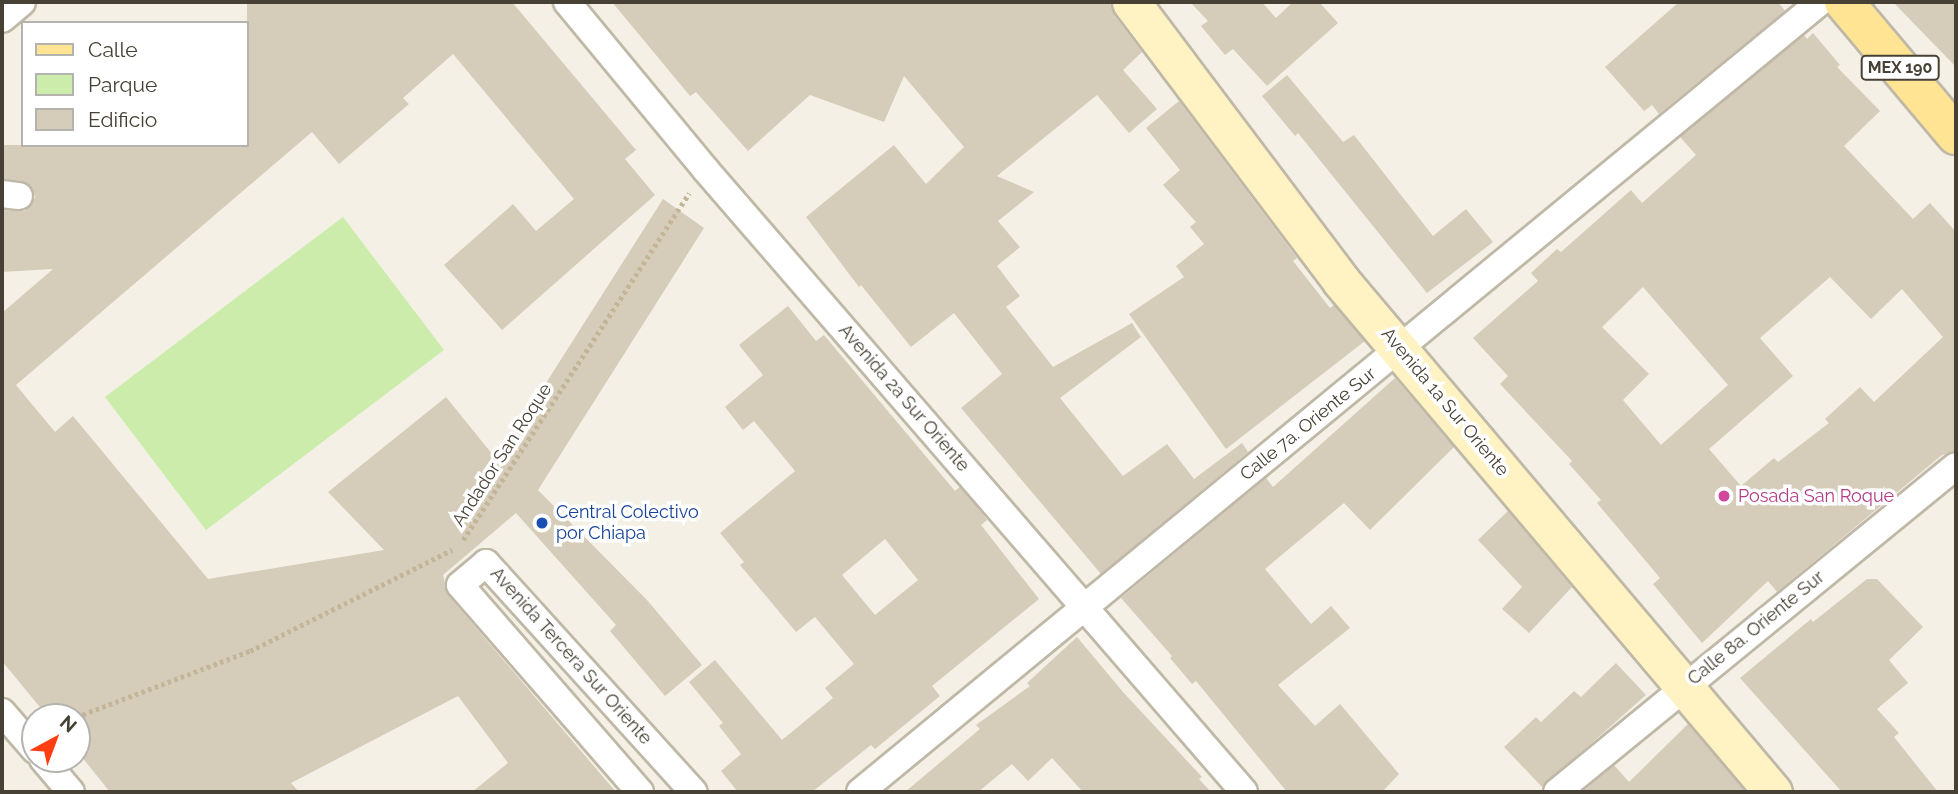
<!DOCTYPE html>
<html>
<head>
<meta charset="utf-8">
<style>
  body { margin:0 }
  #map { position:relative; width:1958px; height:794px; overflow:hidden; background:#f4f0e5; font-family:Raleway,sans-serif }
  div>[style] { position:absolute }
  .green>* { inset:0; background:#cbecab }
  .building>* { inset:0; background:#d6ccba }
  .path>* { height:4.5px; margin-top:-2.25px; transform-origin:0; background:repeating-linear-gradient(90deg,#c3b597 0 3.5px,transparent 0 7px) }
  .roads { filter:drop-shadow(2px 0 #c0b8a7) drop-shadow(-2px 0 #c0b8a7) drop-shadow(0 2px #c0b8a7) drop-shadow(0 -2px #c0b8a7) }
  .street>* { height:26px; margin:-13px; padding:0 13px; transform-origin:13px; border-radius:13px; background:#fff }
  .secondary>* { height:37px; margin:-18.5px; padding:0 18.5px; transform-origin:18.5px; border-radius:18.5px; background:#fff3c4 }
  .primary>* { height:38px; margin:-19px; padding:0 19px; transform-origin:19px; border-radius:19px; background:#ffe593 }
  .dots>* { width:19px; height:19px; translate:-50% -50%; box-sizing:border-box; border:4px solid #fff; border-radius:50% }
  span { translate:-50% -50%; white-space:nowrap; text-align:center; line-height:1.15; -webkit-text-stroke:7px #fff; paint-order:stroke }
  .shield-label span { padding:2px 5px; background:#fff; border:2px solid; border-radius:5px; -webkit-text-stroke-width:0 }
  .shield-label { font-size:16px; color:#474034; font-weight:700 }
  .street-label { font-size:18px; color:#474034 }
  .hotel-label { font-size:18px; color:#b23c85 }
  .left { translate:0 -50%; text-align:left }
  .transit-label { font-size:18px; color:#164399 }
  .frame { position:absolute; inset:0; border:4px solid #474034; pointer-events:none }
  .legend { position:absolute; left:21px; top:21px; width:228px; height:126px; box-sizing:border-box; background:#fff; border:2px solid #b5b3ae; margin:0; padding:9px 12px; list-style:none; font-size:21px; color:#474034 }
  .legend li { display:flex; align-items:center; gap:14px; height:35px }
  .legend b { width:35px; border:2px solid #b5b3ae }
  .north { position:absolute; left:21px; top:703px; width:70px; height:70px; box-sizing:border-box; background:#fff; border:2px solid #b5b3ae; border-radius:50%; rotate:41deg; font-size:19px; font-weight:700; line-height:28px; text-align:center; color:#474034 }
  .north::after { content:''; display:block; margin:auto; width:24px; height:32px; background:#ff3f11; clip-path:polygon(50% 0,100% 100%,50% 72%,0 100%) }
</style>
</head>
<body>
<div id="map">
  <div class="green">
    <i style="clip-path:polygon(343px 217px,444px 350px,206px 530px,105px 397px)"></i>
  </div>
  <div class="building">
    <i style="clip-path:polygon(247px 2px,512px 2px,636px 150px,625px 159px,655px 195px,502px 330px,444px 265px,513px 204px,536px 231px,574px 199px,453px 54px,403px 98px,409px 104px,339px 164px,312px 132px,16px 385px,55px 432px,73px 416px,208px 579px,384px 550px,328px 492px,446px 397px,497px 460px,663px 199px,704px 228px,538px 490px,647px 600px,702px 665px,665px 696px,610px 631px,616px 625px,516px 513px,443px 575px,448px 595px,616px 792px,472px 792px,508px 763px,458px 696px,291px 783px,299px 792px,110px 792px,77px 751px,77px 717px,48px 717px,2px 661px,2px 313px,53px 269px,2px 272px,2px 210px,25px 211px,35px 197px,28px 183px,2px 179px,2px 145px,247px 145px)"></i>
    <i style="clip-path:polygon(612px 2px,1110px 2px,1114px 15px,1142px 52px,1123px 70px,1157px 109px,1129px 133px,1097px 95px,997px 176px,1034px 192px,998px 221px,1020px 247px,997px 266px,1020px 296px,1006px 307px,1053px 367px,1132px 323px,1141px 337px,1060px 398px,1123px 476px,1167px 444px,1194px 479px,1242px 443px,1248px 452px,1101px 574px,961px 408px,1002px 374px,954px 313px,911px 347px,861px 285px,859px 287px,806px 217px,894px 145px,926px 184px,964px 147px,904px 76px,884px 122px,810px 95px,748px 151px,696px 92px,690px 96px)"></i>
    <i style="clip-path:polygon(1190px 2px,1262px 2px,1276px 18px,1293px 2px,1319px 2px,1338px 23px,1267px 86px,1233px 49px,1225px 55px,1201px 26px,1208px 21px)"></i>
    <i style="clip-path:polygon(1679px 2px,1778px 2px,1785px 11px,1659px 114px,1652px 105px,1644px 111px,1605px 67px)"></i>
    <i style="clip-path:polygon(1893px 2px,1956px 2px,1956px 67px)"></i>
    <i style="clip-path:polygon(evenodd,1813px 33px,1840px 65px,1837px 67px,1880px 111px,1844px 146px,1913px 219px,1930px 203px,1956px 232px,1956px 451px,1942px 455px,1777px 592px,1768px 581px,1702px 643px,1653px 584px,1660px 578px,1597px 503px,1601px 500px,1569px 464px,1572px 461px,1500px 384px,1508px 376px,1473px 338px,1538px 281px,1531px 273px,1557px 249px,1561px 252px,1631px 190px,1642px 203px,1696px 155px,1680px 137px,1804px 35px,1807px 39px,1813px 33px,1830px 277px,1871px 319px,1902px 289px,1943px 337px,1874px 402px,1860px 387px,1825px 419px,1829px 423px,1778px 462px,1774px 458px,1741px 486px,1709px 449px,1793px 376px,1760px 338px,1830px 277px,1813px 33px,1643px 287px,1728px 385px,1661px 445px,1623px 400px,1649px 374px,1602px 327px,1643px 287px)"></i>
    <i style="clip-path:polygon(1287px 75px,1343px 142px,1354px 135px,1433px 236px,1466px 209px,1493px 242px,1427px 293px,1298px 133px,1295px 136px,1262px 96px)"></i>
    <i style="clip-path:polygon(1179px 101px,1297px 258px,1293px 261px,1330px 308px,1334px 305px,1365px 341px,1226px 449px,1129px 314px,1184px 277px,1176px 266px,1204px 244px,1190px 227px,1196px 222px,1163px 185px,1180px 170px,1146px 128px)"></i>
    <i style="clip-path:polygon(evenodd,788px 306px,816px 341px,824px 335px,955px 491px,960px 487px,981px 512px,987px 520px,981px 525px,1039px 599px,932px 686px,940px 696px,875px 749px,871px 745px,812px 792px,738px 792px,721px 771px,741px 754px,719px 726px,723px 723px,689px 682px,715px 660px,782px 740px,833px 698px,825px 688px,854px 664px,815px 617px,796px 632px,740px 565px,744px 562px,720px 533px,795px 471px,754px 421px,743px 430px,725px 407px,763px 375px,739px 345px,788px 306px,885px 539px,918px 580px,875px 615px,842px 575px,885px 539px)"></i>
    <i style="clip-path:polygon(1395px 378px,1454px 447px,1370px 530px,1344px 503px,1265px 569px,1311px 624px,1331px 606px,1350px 628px,1278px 685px,1315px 726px,1340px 704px,1399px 774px,1382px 792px,1287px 792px,1196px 681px,1192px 684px,1170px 658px,1172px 656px,1121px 598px,1266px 478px,1273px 487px)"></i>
    <i style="clip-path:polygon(1508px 511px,1572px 587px,1529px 633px,1502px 609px,1522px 587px,1478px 540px)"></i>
    <i style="clip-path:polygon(1867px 579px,1877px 579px,1923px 627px,1889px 660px,1908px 683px,1877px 709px,1899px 733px,1894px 737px,1938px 792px,1842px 792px,1740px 678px,1811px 619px,1813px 622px)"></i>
    <i style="clip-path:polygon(1077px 637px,1123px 692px,1202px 777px,1199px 779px,1211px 792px,1083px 792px,1052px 758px,1028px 781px,1012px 764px,978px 792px,905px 792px,980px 729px,976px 725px,1030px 686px,1027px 683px)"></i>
    <i style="clip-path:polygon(1616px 663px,1646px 695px,1542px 787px,1504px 747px,1536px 717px,1541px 722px,1574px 691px,1581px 697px)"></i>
    <i style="clip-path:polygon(1688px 724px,1746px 792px,1582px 792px,1614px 765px,1629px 782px)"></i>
  </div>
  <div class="path">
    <i style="left:463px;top:540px;width:414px;rotate:-56.9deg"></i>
    <i style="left:76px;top:717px;width:186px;rotate:-20.8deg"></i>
    <i style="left:250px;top:651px;width:226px;rotate:-26.6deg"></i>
  </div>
  <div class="roads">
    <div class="street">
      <i style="left:567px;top:2px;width:217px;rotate:50.4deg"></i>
      <i style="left:705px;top:169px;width:824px;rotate:49.13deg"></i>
      <i style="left:2px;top:19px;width:26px;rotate:-40deg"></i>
      <i style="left:2px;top:194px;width:17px;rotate:7deg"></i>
      <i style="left:2px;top:712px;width:50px;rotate:49deg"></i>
      <i style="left:43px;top:759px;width:43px;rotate:49.7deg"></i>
      <i style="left:640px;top:792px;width:274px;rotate:-131deg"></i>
      <i style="left:460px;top:585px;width:34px;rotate:-40deg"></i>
      <i style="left:486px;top:563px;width:309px;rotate:47.8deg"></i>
      <i style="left:860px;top:792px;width:1243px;rotate:-39.45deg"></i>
      <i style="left:1557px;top:792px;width:515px;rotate:-39.25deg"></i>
    </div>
    <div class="secondary">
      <i style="left:1131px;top:2px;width:349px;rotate:53deg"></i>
      <i style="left:1341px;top:281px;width:669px;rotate:49.79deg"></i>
    </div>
    <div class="primary">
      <i style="left:1844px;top:2px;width:174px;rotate:49.9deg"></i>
    </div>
  </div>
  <div class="dots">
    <i style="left:1724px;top:496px;background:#d1479c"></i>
    <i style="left:542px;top:523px;background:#1a4fb4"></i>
  </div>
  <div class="shield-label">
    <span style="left:1900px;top:68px">MEX 190</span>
  </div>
  <div class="street-label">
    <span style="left:904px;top:398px;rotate:49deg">Avenida 2a Sur Oriente</span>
    <span style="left:1445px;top:402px;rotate:50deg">Avenida 1a Sur Oriente</span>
    <span style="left:1308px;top:424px;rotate:-39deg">Calle 7a. Oriente Sur</span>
    <span style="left:502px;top:455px;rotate:-57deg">Andador San Roque</span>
    <span style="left:1756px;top:628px;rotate:-39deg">Calle 8a. Oriente Sur</span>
    <span style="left:571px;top:656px;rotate:48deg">Avenida Tercera Sur Oriente</span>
  </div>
  <div class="hotel-label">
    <span class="left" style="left:1738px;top:496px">Posada San Roque</span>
  </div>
  <div class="transit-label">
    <span class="left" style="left:556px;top:523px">Central Colectivo<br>por Chiapa</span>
  </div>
  <div class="frame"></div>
  <ul class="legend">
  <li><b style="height:9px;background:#ffe593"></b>Calle</li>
  <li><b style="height:19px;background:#cbecab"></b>Parque</li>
  <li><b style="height:19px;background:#d6ccba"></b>Edificio</li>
  </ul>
  <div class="north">N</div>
</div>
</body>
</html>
